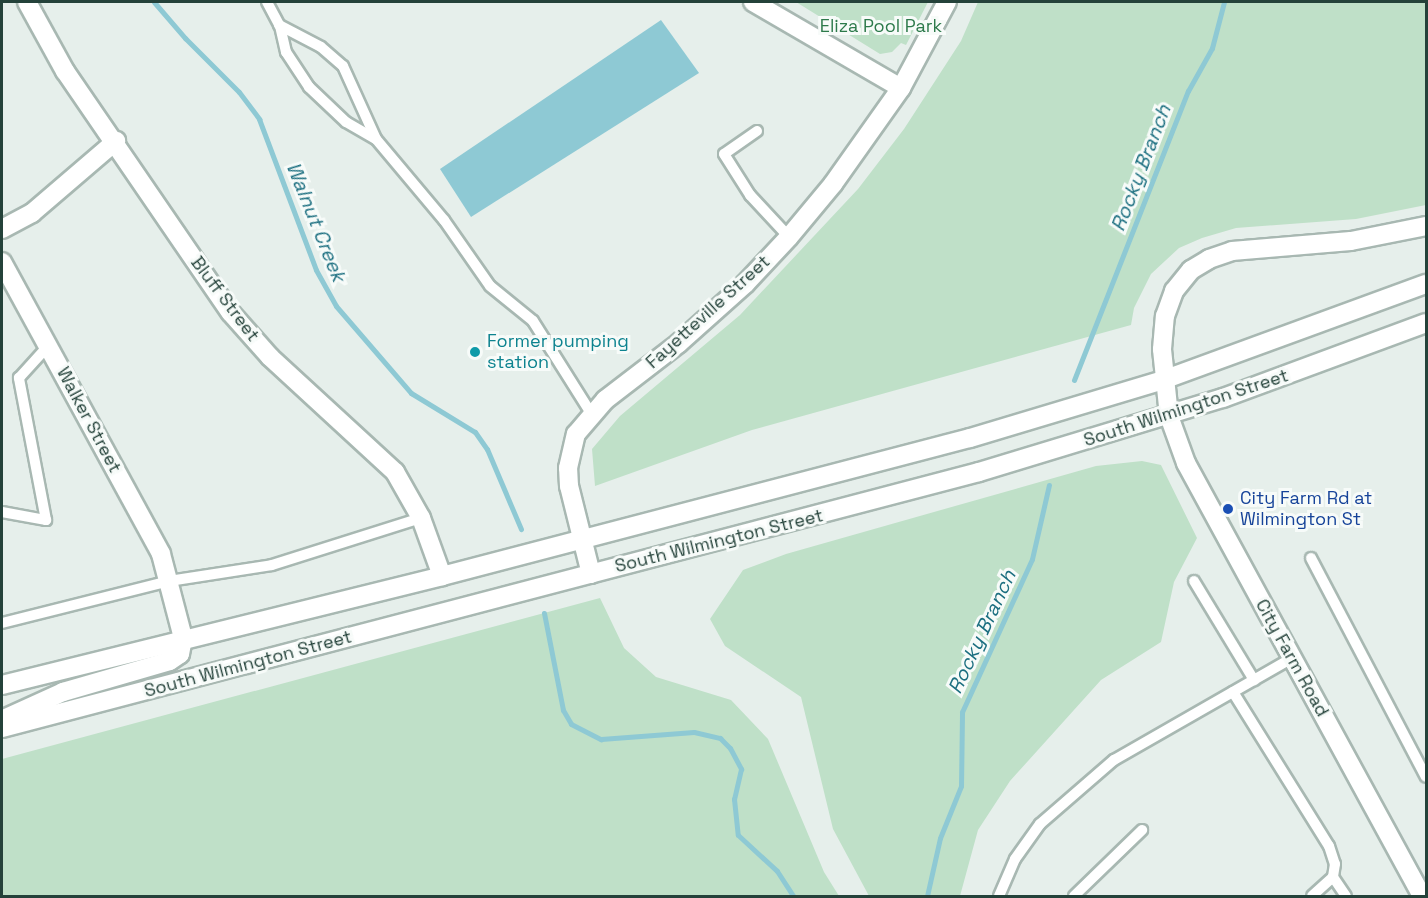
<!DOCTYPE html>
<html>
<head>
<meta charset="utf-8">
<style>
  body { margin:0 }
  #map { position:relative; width:1428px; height:898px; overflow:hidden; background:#e6efeb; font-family:"Space Grotesk",sans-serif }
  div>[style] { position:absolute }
  .green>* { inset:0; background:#bfe0c8 }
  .water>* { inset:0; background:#8ec9d4 }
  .stream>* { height:5px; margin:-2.5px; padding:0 2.5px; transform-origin:2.5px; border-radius:2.5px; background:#8ec9d4 }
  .roads { filter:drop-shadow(2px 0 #a8b8b2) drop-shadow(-2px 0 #a8b8b2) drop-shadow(0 2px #a8b8b2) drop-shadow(0 -2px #a8b8b2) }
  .lane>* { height:10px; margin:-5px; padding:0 5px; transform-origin:5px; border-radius:5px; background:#fff }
  .street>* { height:18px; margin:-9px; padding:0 9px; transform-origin:9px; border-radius:9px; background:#fff }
  .secondary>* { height:18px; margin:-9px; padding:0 9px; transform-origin:9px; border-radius:9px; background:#fff }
  .dots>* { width:16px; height:16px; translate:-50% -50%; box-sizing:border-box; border:3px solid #f7fbf9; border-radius:50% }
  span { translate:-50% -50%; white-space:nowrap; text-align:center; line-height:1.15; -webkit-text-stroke:6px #f7fbf9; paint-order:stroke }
  .park-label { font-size:18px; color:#2d7a4b }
  .street-label { font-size:18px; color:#24423a }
  .culture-label { font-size:18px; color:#0d838f }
  .left { translate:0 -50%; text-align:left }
  .transit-label { font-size:18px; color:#164399 }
  .water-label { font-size:20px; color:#1c6f80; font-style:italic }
  .frame { position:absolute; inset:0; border:3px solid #24423a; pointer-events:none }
</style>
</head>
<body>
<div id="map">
  <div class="green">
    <i style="clip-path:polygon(796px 2px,928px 2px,906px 45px,901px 43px,892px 52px,880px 54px)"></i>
    <i style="clip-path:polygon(978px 2px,1426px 2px,1426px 205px,1356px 219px,1236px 228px,1202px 238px,1179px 248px,1151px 274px,1134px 308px,1131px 325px,752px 430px,595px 486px,592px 449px,620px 416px,740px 315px,858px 189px,904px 129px,961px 41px)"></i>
    <i style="clip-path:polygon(1142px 461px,1161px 465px,1197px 538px,1174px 582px,1161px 642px,1101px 680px,1010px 781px,978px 830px,960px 896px,869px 896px,833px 829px,801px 697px,725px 646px,710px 619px,743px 570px,786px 554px,1096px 466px)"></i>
    <i style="clip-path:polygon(600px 598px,624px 648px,656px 677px,731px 700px,768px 739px,824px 872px,839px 896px,2px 896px,2px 759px)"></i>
  </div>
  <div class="water">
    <i style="clip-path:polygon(661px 20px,699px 73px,471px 217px,440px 169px)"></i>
  </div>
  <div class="stream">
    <i style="left:154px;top:2px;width:48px;rotate:49.3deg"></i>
    <i style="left:185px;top:38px;width:76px;rotate:45deg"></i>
    <i style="left:239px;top:92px;width:34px;rotate:53deg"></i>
    <i style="left:259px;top:119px;width:161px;rotate:69.3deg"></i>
    <i style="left:316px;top:270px;width:41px;rotate:60.9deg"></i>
    <i style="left:336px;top:306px;width:115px;rotate:49.2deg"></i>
    <i style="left:411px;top:393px;width:75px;rotate:31.4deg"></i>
    <i style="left:475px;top:432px;width:21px;rotate:55deg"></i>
    <i style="left:487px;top:449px;width:87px;rotate:67deg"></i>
    <i style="left:1074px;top:380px;width:311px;rotate:-68.5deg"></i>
    <i style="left:1188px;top:91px;width:49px;rotate:-60.8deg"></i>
    <i style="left:1212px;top:48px;width:48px;rotate:-75.4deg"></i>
    <i style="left:544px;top:613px;width:99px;rotate:78.9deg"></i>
    <i style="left:563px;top:710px;width:16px;rotate:60deg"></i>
    <i style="left:571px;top:724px;width:34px;rotate:27deg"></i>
    <i style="left:601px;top:739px;width:93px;rotate:-4.3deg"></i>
    <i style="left:694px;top:732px;width:27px;rotate:13deg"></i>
    <i style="left:720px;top:738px;width:14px;rotate:45deg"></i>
    <i style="left:730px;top:748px;width:24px;rotate:62deg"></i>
    <i style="left:741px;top:769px;width:31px;rotate:103deg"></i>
    <i style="left:734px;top:799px;width:36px;rotate:84deg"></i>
    <i style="left:738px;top:835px;width:53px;rotate:42.7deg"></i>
    <i style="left:777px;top:871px;width:30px;rotate:57deg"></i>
    <i style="left:927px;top:896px;width:59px;rotate:-77.4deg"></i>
    <i style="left:940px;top:838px;width:56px;rotate:-68deg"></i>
    <i style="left:961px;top:786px;width:74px;rotate:-89.2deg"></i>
    <i style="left:962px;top:712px;width:168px;rotate:-65.4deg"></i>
    <i style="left:1032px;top:559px;width:76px;rotate:-77.1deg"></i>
  </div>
  <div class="roads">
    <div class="lane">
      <i style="left:267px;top:2px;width:26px;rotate:62deg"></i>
      <i style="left:279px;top:25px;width:47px;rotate:27.6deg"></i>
      <i style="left:321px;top:47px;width:29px;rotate:41deg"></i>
      <i style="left:343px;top:66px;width:80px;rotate:65.7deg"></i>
      <i style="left:376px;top:139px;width:106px;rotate:50deg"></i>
      <i style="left:444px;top:220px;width:80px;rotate:55.1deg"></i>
      <i style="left:490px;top:286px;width:55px;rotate:39.1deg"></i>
      <i style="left:533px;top:321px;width:109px;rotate:57.8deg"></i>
      <i style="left:280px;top:26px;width:27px;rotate:77deg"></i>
      <i style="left:286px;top:52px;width:42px;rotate:56.7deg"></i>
      <i style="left:309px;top:87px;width:51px;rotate:43.4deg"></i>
      <i style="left:346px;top:122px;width:34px;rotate:30deg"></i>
      <i style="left:757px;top:131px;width:40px;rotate:145.1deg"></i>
      <i style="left:724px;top:154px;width:49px;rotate:57.6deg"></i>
      <i style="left:750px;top:195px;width:57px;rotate:47.1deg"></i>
      <i style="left:2px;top:512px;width:45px;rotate:10.3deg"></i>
      <i style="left:46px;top:520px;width:145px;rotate:-100.8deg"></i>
      <i style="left:19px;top:378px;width:45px;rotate:-47.7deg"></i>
      <i style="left:1311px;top:558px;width:247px;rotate:62.3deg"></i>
      <i style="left:1194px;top:581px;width:116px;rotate:58.8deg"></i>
      <i style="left:2px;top:623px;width:172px;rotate:-14.1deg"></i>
      <i style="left:169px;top:581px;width:104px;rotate:-8.8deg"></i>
      <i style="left:272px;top:565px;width:156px;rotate:-17.5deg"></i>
      <i style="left:1233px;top:692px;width:181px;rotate:58.1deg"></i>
      <i style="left:1329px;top:846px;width:19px;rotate:72deg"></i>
      <i style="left:1335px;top:864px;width:13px;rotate:99deg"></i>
      <i style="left:1333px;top:877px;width:28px;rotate:138deg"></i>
      <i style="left:1333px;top:877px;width:23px;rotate:56deg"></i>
      <i style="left:999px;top:896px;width:40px;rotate:-66.6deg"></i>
      <i style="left:1015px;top:859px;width:43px;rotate:-54.5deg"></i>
      <i style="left:1040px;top:824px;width:98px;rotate:-40.9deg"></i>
      <i style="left:1114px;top:760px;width:205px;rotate:-29.8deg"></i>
      <i style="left:1074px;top:896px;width:95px;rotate:-44.1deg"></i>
    </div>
    <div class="street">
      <i style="left:27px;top:2px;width:79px;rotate:61.2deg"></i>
      <i style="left:65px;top:71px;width:293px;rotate:55.6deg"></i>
      <i style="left:231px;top:313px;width:59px;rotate:48.4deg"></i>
      <i style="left:270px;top:357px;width:170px;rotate:42.6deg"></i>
      <i style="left:395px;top:472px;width:53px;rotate:60.5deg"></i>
      <i style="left:421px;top:518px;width:62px;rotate:70.1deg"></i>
      <i style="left:2px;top:229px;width:34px;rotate:-28deg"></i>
      <i style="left:32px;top:213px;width:111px;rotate:-40.6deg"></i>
      <i style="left:2px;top:262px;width:332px;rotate:61.4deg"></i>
      <i style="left:161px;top:554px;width:87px;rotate:75.3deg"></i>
      <i style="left:1422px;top:896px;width:493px;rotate:-118.6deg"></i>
      <i style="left:1186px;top:463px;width:50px;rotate:-109.9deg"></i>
      <i style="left:1169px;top:416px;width:67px;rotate:-96deg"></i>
      <i style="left:1162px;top:349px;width:33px;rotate:-85deg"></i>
      <i style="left:1165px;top:316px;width:27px;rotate:-70deg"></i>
      <i style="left:1174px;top:291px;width:27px;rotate:-51deg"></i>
      <i style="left:1191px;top:270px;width:21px;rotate:-31deg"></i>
      <i style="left:1209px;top:259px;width:24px;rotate:-19deg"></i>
      <i style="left:1232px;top:251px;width:119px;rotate:-4.8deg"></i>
      <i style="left:1351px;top:241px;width:76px;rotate:-11.3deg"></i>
    </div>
    <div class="secondary">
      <i style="left:753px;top:2px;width:171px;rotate:30.2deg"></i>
      <i style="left:591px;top:574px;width:91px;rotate:-104deg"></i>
      <i style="left:569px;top:486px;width:18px;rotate:-93deg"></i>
      <i style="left:568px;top:468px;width:35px;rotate:-77deg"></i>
      <i style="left:576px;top:434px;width:45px;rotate:-49.5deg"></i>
      <i style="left:605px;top:400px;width:93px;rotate:-37.6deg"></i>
      <i style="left:679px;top:343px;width:89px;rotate:-41.8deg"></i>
      <i style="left:745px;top:284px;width:64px;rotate:-46.9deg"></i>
      <i style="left:789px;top:237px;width:69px;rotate:-50.3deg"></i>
      <i style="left:833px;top:184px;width:118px;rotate:-54.7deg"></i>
      <i style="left:901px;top:88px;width:98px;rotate:-61.9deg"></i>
      <i style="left:2px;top:685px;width:453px;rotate:-13.9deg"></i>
      <i style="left:442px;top:576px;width:546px;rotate:-14.65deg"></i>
      <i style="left:970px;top:438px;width:202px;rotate:-16.7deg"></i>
      <i style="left:1163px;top:380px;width:280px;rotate:-20.1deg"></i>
      <i style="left:6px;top:718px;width:63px;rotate:-24.5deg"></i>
      <i style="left:63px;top:692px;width:111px;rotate:-16.2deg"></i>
      <i style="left:170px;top:661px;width:12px;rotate:-35deg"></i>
      <i style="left:180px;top:654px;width:16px;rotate:-79deg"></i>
      <i style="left:2px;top:728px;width:1010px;rotate:-14.68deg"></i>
      <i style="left:979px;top:472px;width:255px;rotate:-16.9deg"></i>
      <i style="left:1223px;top:398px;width:216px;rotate:-20.3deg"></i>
    </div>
  </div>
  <div class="dots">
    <i style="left:475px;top:352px;background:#0f9aa8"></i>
    <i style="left:1228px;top:509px;background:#1a4fb4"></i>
  </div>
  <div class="park-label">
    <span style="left:881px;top:26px">Eliza Pool Park</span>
  </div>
  <div class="street-label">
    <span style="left:225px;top:299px;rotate:53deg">Bluff Street</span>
    <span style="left:708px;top:312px;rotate:-42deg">Fayetteville Street</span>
    <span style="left:1186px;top:408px;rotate:-18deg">South Wilmington Street</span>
    <span style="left:89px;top:420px;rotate:62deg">Walker Street</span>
    <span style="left:719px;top:541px;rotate:-14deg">South Wilmington Street</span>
    <span style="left:1292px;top:658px;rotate:61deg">City Farm Road</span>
    <span style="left:248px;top:664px;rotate:-15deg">South Wilmington Street</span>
  </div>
  <div class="culture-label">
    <span class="left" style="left:487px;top:352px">Former pumping<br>station</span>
  </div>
  <div class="transit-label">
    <span class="left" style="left:1240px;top:509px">City Farm Rd at<br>Wilmington St</span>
  </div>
  <div class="water-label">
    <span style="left:1141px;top:168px;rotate:-69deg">Rocky Branch</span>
    <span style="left:316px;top:222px;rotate:68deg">Walnut Creek</span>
    <span style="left:982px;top:632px;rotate:-65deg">Rocky Branch</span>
  </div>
  <div class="frame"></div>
</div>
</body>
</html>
